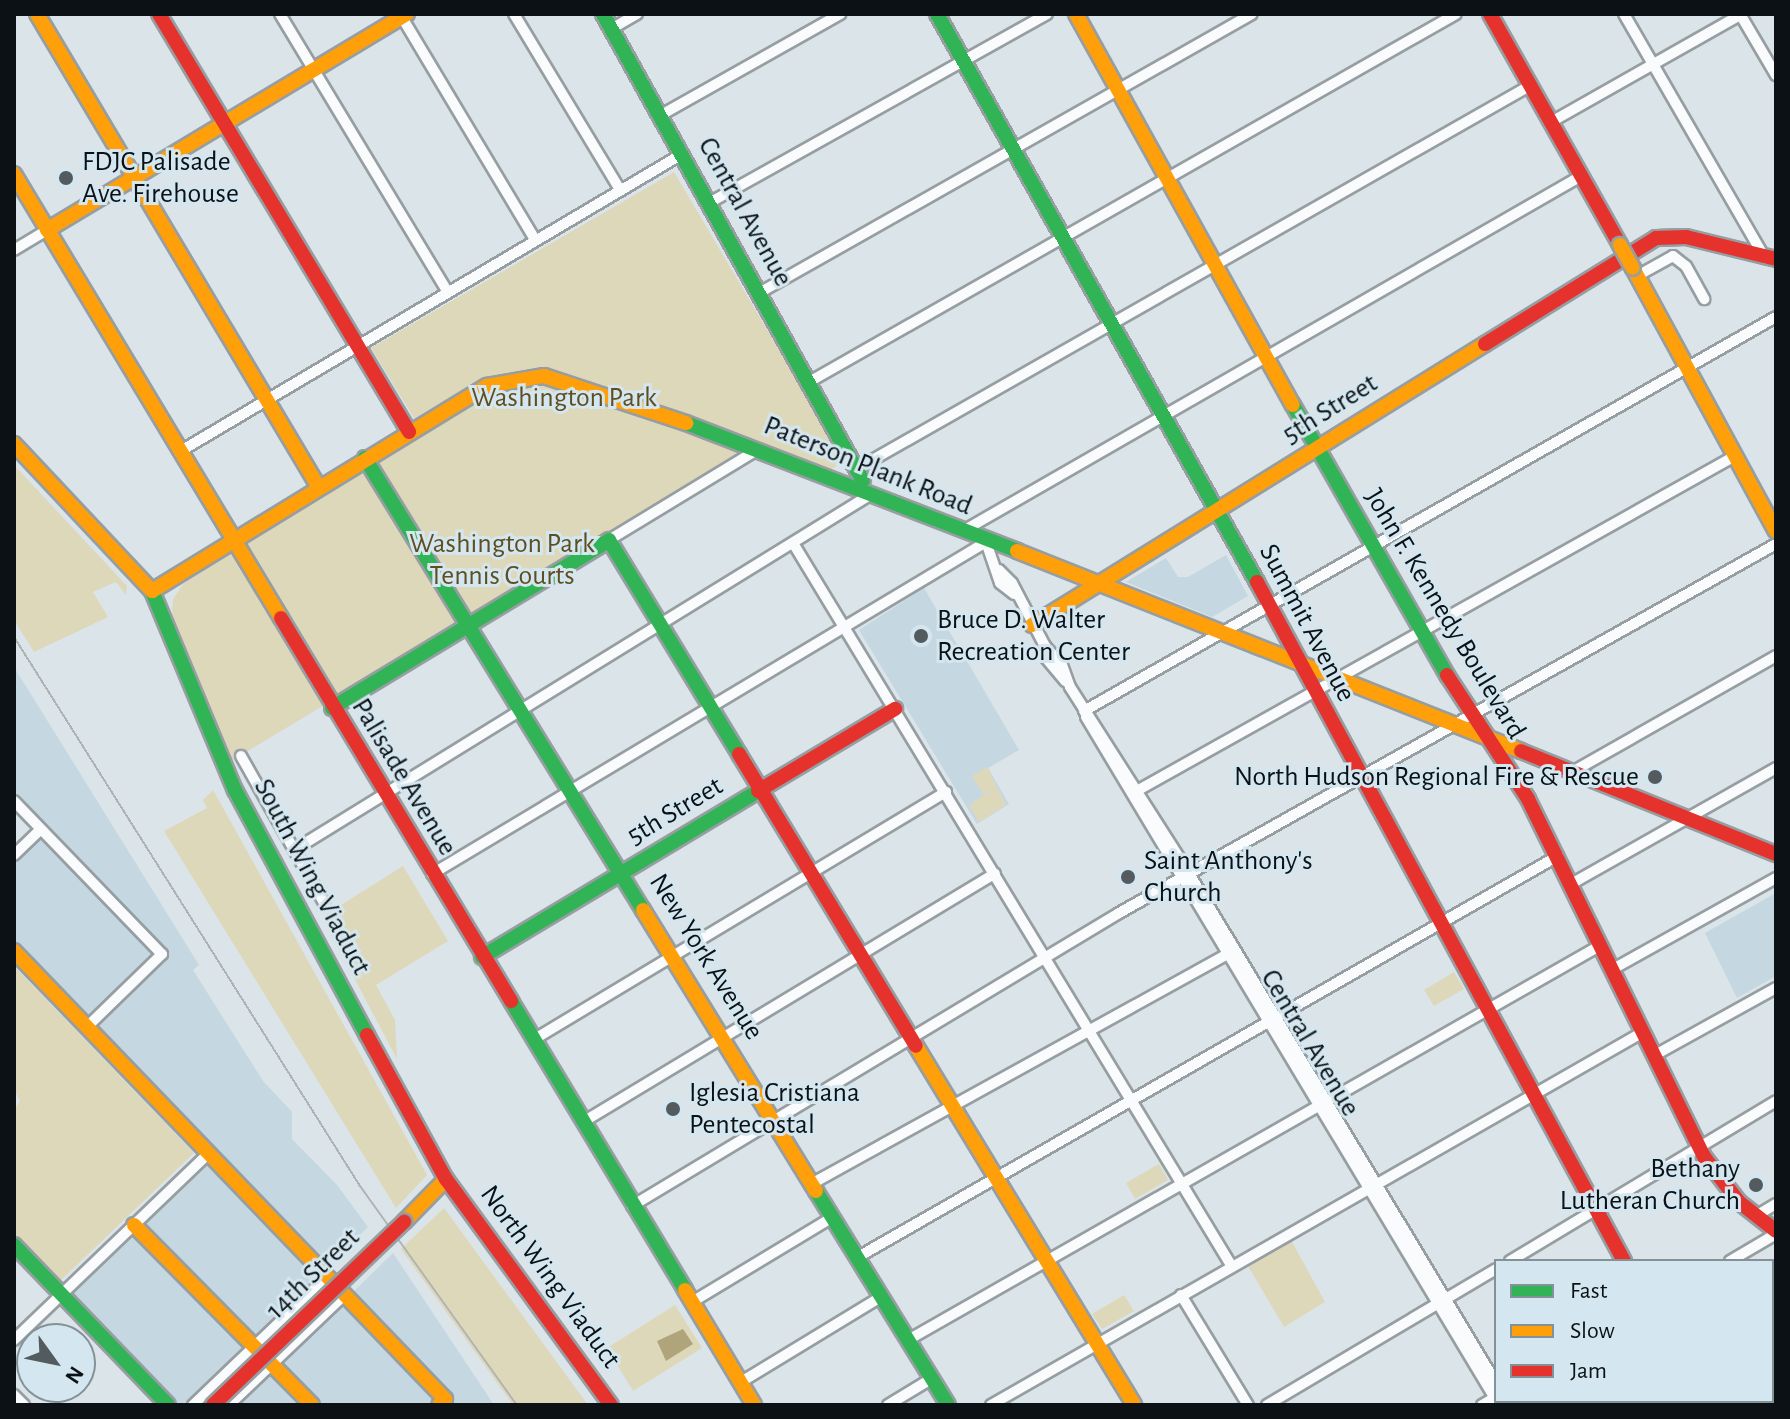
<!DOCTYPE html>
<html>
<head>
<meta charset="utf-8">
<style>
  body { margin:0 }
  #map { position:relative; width:1790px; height:1419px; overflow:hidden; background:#dae4e9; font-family:"Alegreya Sans",sans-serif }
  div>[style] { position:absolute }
  .built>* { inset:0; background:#c5d7e0 }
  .green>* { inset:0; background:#ded8bb }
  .water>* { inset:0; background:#b0a47b }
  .roads { filter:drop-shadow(2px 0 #969ea2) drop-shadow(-2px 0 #969ea2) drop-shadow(0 2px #969ea2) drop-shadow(0 -2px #969ea2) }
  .street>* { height:10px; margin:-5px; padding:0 5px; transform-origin:5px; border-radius:5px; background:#f9fbfc }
  .fast>* { height:14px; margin:-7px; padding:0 7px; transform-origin:7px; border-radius:7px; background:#30b455 }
  .slow>* { height:14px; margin:-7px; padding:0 7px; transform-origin:7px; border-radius:7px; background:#ff9f0a }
  .jam>* { height:14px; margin:-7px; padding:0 7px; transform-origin:7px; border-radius:7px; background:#e5322d }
  .tram>* { height:2px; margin:-1px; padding:0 1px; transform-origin:1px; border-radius:1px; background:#b0b3b3 }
  .bridges { filter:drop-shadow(2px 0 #969ea2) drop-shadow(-2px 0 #969ea2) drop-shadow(0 2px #969ea2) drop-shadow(0 -2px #969ea2) }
  .slow-bridge>* { height:14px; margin:-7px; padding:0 7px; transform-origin:7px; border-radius:7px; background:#ff9f0a }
  .jam-bridge>* { height:14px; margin:-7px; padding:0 7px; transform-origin:7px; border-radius:7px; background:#e5322d }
  .dots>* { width:22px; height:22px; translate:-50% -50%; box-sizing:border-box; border:4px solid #d4e6ef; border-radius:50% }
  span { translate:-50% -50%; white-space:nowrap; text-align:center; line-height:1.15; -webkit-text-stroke:6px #d4e6ef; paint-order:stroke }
  .poi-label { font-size:28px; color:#0b1114 }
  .left { translate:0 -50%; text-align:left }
  .right { translate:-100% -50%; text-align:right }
  .street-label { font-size:28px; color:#0b1114 }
  .park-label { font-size:28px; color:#5f4f20 }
  .frame { position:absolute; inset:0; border:16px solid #0b1114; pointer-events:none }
  .legend { position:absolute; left:1494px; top:1259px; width:280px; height:144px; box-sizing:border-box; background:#d4e6ef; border:2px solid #849197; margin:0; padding:10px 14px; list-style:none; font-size:24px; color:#0b1114 }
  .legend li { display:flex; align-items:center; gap:16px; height:40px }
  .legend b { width:40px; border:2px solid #849197 }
  .north { position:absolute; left:16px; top:1323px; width:80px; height:80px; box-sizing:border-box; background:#d4e6ef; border:2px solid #849197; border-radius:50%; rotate:123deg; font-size:22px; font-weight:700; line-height:32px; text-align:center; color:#0b1114 }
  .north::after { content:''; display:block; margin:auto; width:28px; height:36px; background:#535b5f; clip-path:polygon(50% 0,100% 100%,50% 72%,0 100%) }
</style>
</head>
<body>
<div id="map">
  <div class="built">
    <i style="clip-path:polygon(1226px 555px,1248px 596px,1212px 617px,1126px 582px,1166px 558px,1178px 577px,1188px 577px)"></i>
    <i style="clip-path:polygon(924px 588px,1019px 750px,988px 768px,1009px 804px,977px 824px,859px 630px)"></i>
    <i style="clip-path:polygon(14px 667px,199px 965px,193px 970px,263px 1081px,292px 1112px,292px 1139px,337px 1185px,368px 1227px,183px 1405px,176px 1405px,61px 1294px,211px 1147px,14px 941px,14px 861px,42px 834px,14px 804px)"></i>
    <i style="clip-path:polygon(1776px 893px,1776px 976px,1737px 998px,1705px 933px)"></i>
    <i style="clip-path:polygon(393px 1253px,494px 1405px,238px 1405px)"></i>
  </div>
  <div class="green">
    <i style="clip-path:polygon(674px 172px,840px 453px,836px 467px,825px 471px,754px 447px,231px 761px,172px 615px,173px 599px,183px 584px,422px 431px,371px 348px)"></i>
    <i style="clip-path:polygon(14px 465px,127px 586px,126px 595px,116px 582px,93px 592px,108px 617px,34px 652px,14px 620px)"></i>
    <i style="clip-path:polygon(987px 767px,1006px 805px,979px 822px,969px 805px,994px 788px,983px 794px,972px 776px)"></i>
    <i style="clip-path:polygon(213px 790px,427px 1175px,396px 1208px,164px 831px,207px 808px,203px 800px)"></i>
    <i style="clip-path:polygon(403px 866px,448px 941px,376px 985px,395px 1020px,397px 1059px,322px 917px)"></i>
    <i style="clip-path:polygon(14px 966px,194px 1153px,60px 1281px,14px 1233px,14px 1110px,20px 1101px,14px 1090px)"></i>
    <i style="clip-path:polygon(1454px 972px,1464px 989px,1434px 1006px,1424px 990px)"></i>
    <i style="clip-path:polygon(1159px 1164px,1168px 1180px,1135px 1199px,1126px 1183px)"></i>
    <i style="clip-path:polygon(444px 1208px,588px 1405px,513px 1405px,401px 1249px)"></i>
    <i style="clip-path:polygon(1291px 1240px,1325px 1302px,1284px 1327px,1248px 1266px)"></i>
    <i style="clip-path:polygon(1124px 1295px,1134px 1311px,1102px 1329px,1092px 1314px)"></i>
    <i style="clip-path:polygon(675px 1305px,702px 1348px,633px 1391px,607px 1348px)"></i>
  </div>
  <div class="water">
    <i style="clip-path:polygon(683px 1329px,693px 1344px,666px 1361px,657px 1341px)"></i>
  </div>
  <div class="roads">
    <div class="street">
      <i style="left:280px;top:14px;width:325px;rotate:58.9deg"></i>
      <i style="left:400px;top:14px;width:263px;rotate:59.1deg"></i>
      <i style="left:514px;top:14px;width:205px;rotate:58.9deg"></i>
      <i style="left:1624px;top:14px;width:282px;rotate:60deg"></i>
      <i style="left:1740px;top:14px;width:71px;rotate:59.5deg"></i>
      <i style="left:611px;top:29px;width:30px;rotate:-30deg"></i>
      <i style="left:661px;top:115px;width:206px;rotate:-29.4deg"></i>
      <i style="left:1551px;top:122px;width:219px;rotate:-29.5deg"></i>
      <i style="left:709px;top:203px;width:387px;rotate:-29.2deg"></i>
      <i style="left:14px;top:250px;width:39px;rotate:-31deg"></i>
      <i style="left:1637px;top:276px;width:41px;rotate:-29.1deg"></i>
      <i style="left:1673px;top:256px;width:16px;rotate:38deg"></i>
      <i style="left:1686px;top:266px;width:38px;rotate:61deg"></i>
      <i style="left:759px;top:293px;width:566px;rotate:-29.51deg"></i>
      <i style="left:809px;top:382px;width:744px;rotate:-29.63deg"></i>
      <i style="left:179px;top:452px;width:585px;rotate:-30.64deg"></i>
      <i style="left:860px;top:467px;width:772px;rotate:-29.65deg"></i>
      <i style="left:963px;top:531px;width:713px;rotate:-29.87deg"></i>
      <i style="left:609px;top:540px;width:173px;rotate:-31.3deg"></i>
      <i style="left:793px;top:543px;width:844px;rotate:58.76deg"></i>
      <i style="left:999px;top:570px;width:18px;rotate:45deg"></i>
      <i style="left:1012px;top:583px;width:71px;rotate:62.4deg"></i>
      <i style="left:1045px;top:646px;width:25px;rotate:48deg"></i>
      <i style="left:1062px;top:665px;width:23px;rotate:70deg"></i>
      <i style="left:1070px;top:687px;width:214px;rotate:57.4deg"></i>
      <i style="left:1185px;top:867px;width:602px;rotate:58.92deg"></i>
      <i style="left:1045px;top:646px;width:12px;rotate:85deg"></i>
      <i style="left:1046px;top:658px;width:30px;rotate:50deg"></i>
      <i style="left:1084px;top:711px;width:796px;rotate:-29.66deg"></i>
      <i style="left:1086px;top:717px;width:797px;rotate:59.02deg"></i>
      <i style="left:241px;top:756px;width:169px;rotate:60.5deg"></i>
      <i style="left:1572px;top:772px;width:235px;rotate:-29.6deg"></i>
      <i style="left:1133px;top:793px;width:690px;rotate:-29.24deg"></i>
      <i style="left:14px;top:801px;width:213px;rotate:46deg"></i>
      <i style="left:162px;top:954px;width:105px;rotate:135.8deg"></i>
      <i style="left:294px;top:850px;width:674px;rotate:-31.66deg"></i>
      <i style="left:14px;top:855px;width:37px;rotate:-44deg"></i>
      <i style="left:432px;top:874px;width:646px;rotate:-30.93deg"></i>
      <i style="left:986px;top:542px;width:43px;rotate:71.1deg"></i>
      <i style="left:1000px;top:583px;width:18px;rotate:38deg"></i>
      <i style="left:1571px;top:884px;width:236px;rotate:-29.5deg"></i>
      <i style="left:1613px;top:969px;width:187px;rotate:-29.2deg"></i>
      <i style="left:533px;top:1040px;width:482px;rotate:-31deg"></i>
      <i style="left:1655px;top:1055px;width:138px;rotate:-29deg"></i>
      <i style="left:583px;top:1122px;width:481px;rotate:-31.1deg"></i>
      <i style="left:813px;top:1183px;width:478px;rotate:-28.9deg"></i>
      <i style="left:632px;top:1206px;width:568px;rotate:-31.03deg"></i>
      <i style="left:1119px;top:913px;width:754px;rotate:-29.32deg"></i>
      <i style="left:1756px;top:1216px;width:23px;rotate:-31deg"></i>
      <i style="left:858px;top:1257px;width:807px;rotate:-29.81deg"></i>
      <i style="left:1510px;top:1261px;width:310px;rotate:-31deg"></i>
      <i style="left:1730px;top:1261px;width:53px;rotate:-30.4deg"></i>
      <i style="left:1181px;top:1295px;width:129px;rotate:58.7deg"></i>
      <i style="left:692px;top:1302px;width:165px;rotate:-31.1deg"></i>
      <i style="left:14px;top:1340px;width:270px;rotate:-43.8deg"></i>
      <i style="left:908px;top:1340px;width:798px;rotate:-29.68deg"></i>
      <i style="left:741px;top:1382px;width:164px;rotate:-31.3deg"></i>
      <i style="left:14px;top:1395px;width:14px;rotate:45deg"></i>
      <i style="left:1507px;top:1401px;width:4px;rotate:63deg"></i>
      <i style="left:193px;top:1405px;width:185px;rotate:-43.7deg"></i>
      <i style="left:229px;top:1405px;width:161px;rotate:-43.7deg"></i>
      <i style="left:888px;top:1405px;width:50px;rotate:-31.2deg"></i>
      <i style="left:991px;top:1405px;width:751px;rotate:-29.77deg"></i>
      <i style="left:1267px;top:1405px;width:266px;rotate:-30.7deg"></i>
      <i style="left:1482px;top:1405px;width:16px;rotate:-30deg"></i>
    </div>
    <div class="fast">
      <i style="left:603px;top:14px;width:534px;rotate:60.89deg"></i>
      <i style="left:937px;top:14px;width:652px;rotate:60.6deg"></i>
      <i style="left:1293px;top:405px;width:311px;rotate:60.3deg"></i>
      <i style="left:686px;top:423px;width:355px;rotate:21.1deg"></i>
      <i style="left:365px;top:458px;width:531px;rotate:58.41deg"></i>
      <i style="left:152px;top:591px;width:216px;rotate:67.4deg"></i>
      <i style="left:235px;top:790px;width:278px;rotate:61.7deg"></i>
      <i style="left:332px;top:708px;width:324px;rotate:-31.2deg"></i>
      <i style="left:609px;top:540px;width:250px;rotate:58.7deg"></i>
      <i style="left:482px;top:957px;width:322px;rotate:-31deg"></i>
      <i style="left:511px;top:1001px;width:337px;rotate:58.9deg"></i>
      <i style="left:816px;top:1191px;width:251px;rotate:58.3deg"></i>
      <i style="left:14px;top:1245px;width:222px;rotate:46.1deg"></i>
      <i style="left:1687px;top:1405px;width:7px;rotate:-34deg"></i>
    </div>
    <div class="slow">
      <i style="left:37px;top:14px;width:549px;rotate:59.23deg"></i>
      <i style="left:1076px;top:14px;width:447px;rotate:61deg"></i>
      <i style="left:14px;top:174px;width:518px;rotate:58.98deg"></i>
      <i style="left:47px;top:230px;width:420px;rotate:-31deg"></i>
      <i style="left:1633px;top:268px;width:299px;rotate:61.5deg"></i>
      <i style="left:14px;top:444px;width:202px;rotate:46.8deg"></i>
      <i style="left:1017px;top:551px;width:542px;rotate:21.64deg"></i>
      <i style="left:152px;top:591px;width:393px;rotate:-31.5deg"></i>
      <i style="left:487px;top:386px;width:58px;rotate:-10deg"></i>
      <i style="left:544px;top:376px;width:150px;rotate:18.3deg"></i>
      <i style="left:1032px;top:625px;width:533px;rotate:-31.81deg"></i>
      <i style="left:643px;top:910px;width:330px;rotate:58.4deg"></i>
      <i style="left:14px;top:951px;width:622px;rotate:46.11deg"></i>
      <i style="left:445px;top:1399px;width:8px;rotate:135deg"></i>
      <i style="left:916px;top:1046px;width:420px;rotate:58.7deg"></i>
      <i style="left:404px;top:1222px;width:60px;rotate:-45.7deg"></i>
      <i style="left:134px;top:1225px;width:253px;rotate:45.3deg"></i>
      <i style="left:685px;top:1290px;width:134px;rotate:59deg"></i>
      <i style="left:1772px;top:1355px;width:4px;rotate:-27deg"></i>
    </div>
    <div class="jam">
      <i style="left:159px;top:14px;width:487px;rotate:59.1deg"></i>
      <i style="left:1490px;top:14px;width:265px;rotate:60.6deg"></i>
      <i style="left:1485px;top:344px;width:201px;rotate:-31.8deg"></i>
      <i style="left:1656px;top:238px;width:30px;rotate:-2deg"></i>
      <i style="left:1686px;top:237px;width:93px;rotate:13.7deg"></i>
      <i style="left:1257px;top:582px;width:772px;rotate:61.61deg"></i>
      <i style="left:281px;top:618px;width:447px;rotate:59deg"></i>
      <i style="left:1447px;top:675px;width:148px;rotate:56.8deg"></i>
      <i style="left:1528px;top:799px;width:400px;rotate:63.8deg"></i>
      <i style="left:1705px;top:1158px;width:56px;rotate:52.3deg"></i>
      <i style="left:1739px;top:1202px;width:47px;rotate:38.1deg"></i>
      <i style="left:1521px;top:751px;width:275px;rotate:22deg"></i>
      <i style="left:739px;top:754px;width:341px;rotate:58.8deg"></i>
      <i style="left:758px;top:791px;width:160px;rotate:-30.9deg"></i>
      <i style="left:367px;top:1035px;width:164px;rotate:61.3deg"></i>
      <i style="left:446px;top:1179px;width:280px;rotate:53.9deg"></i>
    </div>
  </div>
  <div class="tram">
    <i style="left:14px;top:637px;width:649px;rotate:57.78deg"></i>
    <i style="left:360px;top:1186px;width:269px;rotate:54.4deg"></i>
  </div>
  <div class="bridges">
    <div class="slow-bridge">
      <i style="left:1620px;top:245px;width:26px;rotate:61deg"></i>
    </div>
    <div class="jam-bridge">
      <i style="left:213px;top:1405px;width:265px;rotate:-43.8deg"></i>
    </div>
  </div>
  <div class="dots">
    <i style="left:66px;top:178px;background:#535b5f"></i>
    <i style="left:921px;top:636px;background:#535b5f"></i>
    <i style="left:1655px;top:777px;background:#535b5f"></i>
    <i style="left:1128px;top:877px;background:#535b5f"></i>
    <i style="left:673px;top:1109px;background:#535b5f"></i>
    <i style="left:1756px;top:1185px;background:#535b5f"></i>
  </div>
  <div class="poi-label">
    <span class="left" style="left:82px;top:178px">FDJC Palisade<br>Ave. Firehouse</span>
    <span class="left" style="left:937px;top:636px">Bruce D. Walter<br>Recreation Center</span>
    <span class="right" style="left:1639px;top:777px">North Hudson Regional Fire &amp; Rescue</span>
    <span class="left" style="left:1144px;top:877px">Saint Anthony's<br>Church</span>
    <span class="left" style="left:689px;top:1109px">Iglesia Cristiana<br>Pentecostal</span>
    <span class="right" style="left:1740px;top:1185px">Bethany<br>Lutheran Church</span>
  </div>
  <div class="street-label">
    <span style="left:745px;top:212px;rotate:61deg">Central Avenue</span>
    <span style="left:1330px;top:409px;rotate:-32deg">5th Street</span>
    <span style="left:868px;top:466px;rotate:22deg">Paterson Plank Road</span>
    <span style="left:1445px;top:614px;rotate:59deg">John F. Kennedy Boulevard</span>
    <span style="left:1307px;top:623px;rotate:62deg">Summit Avenue</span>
    <span style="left:404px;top:777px;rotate:59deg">Palisade Avenue</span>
    <span style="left:675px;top:811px;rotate:-31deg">5th Street</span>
    <span style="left:312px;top:877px;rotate:62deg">South Wing Viaduct</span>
    <span style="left:706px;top:957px;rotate:58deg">New York Avenue</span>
    <span style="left:1310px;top:1043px;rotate:59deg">Central Avenue</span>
    <span style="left:313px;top:1274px;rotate:-44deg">14th Street</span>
    <span style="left:550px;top:1277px;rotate:54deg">North Wing Viaduct</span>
  </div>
  <div class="park-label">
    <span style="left:564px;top:398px">Washington Park</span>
    <span style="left:502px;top:560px">Washington Park<br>Tennis Courts</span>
  </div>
  <div class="frame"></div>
  <ul class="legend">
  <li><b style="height:10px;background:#30b455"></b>Fast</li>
  <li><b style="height:10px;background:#ff9f0a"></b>Slow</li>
  <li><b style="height:10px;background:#e5322d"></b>Jam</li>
  </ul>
  <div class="north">N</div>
</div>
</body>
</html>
